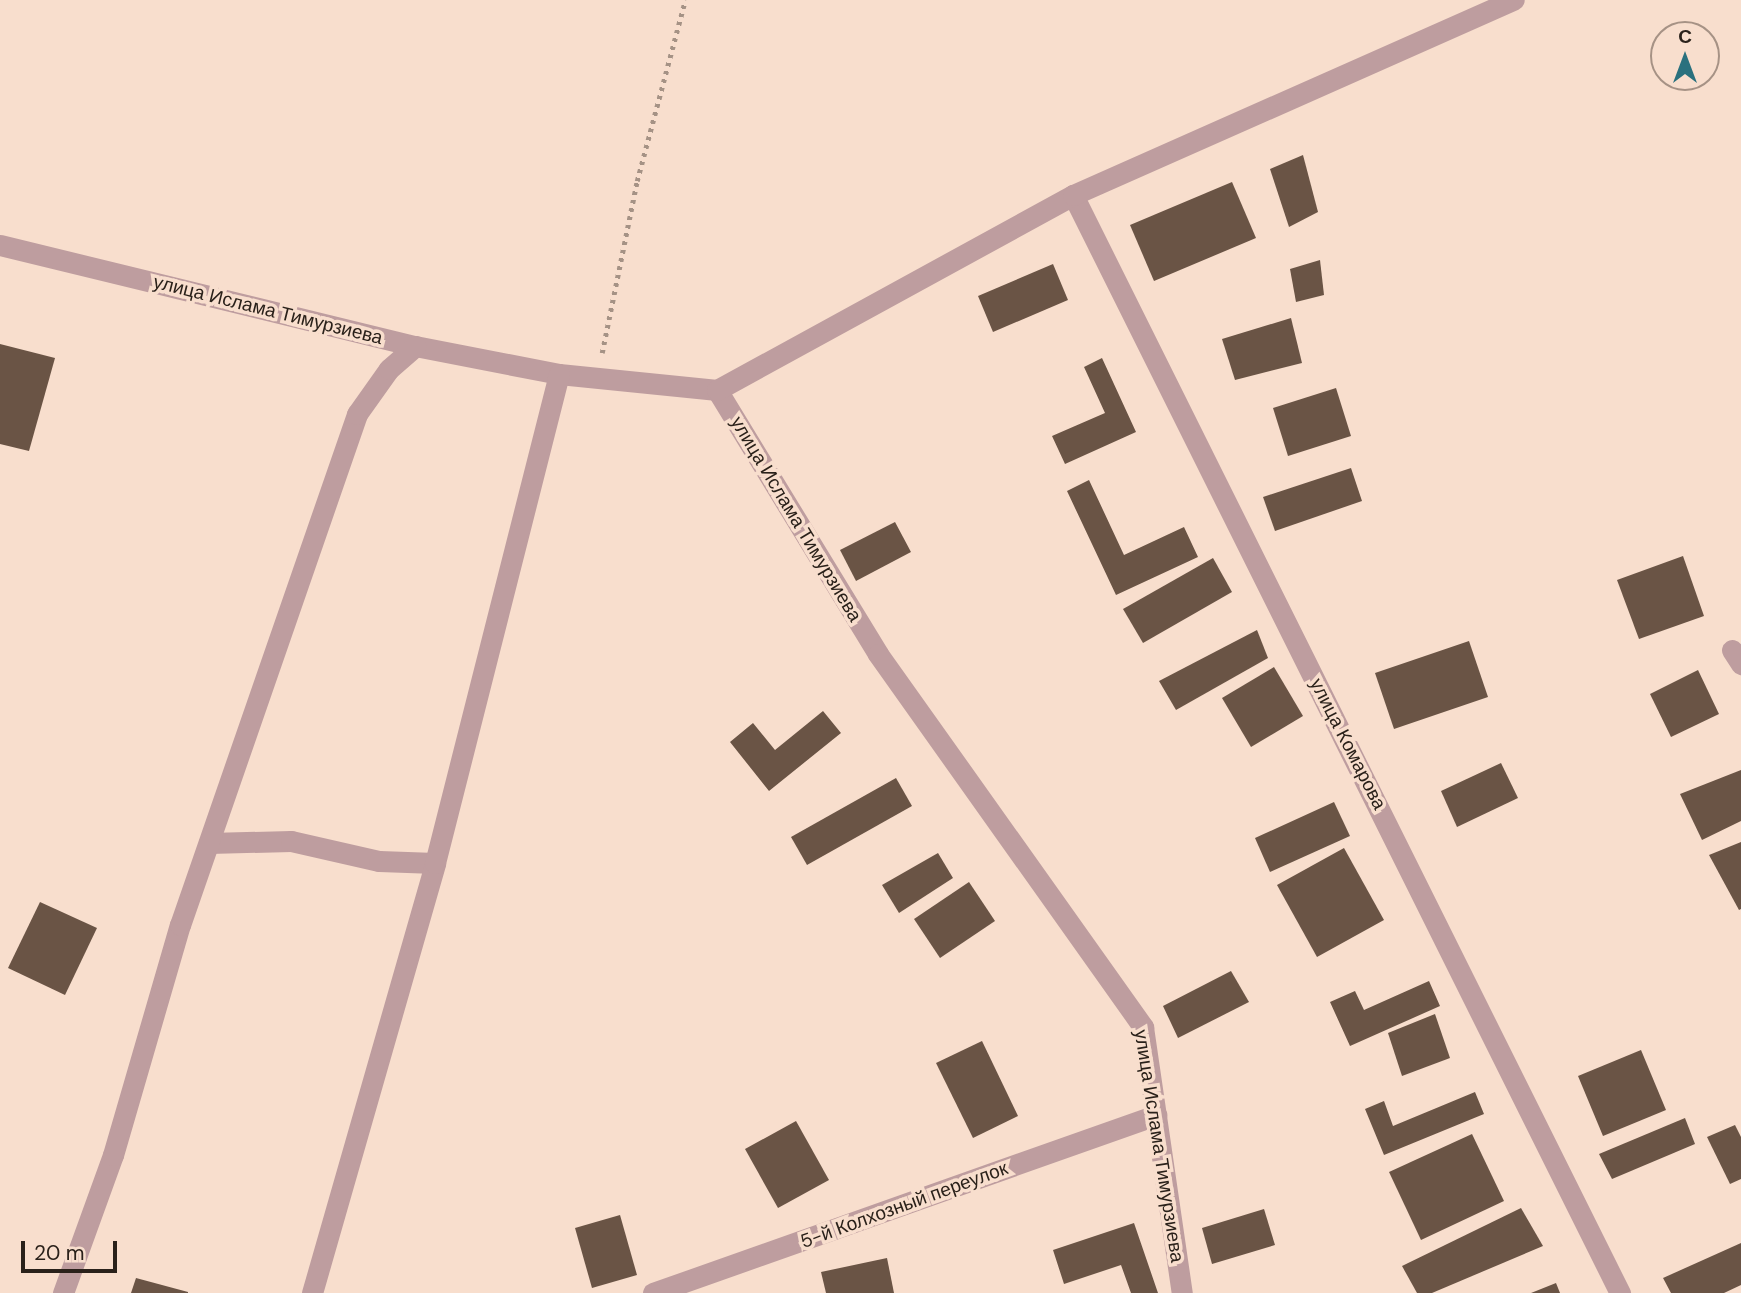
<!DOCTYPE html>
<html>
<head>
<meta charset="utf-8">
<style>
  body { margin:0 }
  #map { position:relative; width:1741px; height:1293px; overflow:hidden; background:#f8decd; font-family:"DM Sans",sans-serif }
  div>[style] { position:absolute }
  .building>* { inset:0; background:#6a5445 }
  .path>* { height:4.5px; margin-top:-2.25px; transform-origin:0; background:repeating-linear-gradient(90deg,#a59285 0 3.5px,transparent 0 8.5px) }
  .minor>* { height:21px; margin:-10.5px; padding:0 10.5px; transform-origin:10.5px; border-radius:10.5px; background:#be9d9f }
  span { translate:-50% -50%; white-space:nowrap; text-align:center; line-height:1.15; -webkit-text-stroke:7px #f8decd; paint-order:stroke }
  .street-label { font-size:19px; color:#2a211a }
  .north { position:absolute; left:1650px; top:21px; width:70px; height:70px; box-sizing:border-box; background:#f8decd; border:2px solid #a69285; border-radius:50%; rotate:0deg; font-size:19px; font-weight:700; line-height:28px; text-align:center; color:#2a211a }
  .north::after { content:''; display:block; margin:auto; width:24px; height:32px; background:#2a717e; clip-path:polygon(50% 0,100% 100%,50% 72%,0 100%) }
  .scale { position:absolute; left:21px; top:1241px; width:96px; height:32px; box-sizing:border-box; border:4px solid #2a211a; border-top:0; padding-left:9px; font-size:21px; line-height:24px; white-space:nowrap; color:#2a211a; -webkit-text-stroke:5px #f8decd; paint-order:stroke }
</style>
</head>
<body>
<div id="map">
  <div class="building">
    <i style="clip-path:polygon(1303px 155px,1318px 212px,1289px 227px,1270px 169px)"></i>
    <i style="clip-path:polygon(1232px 182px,1256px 238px,1154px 281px,1130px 225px)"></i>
    <i style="clip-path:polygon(1320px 260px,1324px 295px,1296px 302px,1290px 269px)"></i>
    <i style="clip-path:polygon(1053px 264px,1068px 300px,993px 332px,978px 296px)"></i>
    <i style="clip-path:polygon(1291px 318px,1302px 363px,1235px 380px,1222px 339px)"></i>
    <i style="clip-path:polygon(0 344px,55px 358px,29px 451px,0 444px)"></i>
    <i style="clip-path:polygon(1102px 358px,1136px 432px,1065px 464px,1052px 436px,1105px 413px,1084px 367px)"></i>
    <i style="clip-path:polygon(1336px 388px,1351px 436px,1288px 456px,1273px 408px)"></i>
    <i style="clip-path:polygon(1351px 468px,1362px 501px,1275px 531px,1263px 497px)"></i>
    <i style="clip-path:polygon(1089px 480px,1124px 555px,1184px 527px,1198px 557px,1116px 595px,1067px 491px)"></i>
    <i style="clip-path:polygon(895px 522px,911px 552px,856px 581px,840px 550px)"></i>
    <i style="clip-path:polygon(1683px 556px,1704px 616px,1639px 639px,1617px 580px)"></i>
    <i style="clip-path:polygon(1213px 558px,1232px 592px,1143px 643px,1123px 609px)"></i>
    <i style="clip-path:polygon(1257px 630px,1268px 658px,1176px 710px,1159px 681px)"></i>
    <i style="clip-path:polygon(1469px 641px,1488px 697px,1394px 729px,1375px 673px)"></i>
    <i style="clip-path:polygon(1274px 667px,1303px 716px,1251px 747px,1222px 698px)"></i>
    <i style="clip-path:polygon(1698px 670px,1719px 714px,1671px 737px,1650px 694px)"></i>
    <i style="clip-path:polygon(823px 711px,841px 733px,769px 791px,730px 742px,753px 723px,775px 750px)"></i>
    <i style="clip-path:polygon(1501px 763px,1518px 798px,1457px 827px,1441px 791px)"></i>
    <i style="clip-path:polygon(1741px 770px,1741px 821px,1702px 840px,1680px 794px)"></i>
    <i style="clip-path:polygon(896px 778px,912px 806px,807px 865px,791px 837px)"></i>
    <i style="clip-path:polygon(1334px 802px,1350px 836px,1270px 872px,1255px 838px)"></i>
    <i style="clip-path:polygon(1741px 842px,1741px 909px,1739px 910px,1709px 855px)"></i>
    <i style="clip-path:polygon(1344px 848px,1384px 920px,1317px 957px,1277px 885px)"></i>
    <i style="clip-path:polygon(938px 853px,953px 878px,899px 913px,882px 885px)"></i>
    <i style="clip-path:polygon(969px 882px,995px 921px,940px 958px,914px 919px)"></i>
    <i style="clip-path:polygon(40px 902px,97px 928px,65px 995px,8px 968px)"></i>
    <i style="clip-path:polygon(1231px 971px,1249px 1002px,1178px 1038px,1163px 1006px)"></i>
    <i style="clip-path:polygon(1429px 981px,1440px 1006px,1350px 1046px,1330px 1002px,1355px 991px,1364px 1010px)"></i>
    <i style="clip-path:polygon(1435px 1014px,1450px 1058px,1402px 1076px,1388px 1033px)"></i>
    <i style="clip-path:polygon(982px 1041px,1018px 1116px,973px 1138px,936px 1063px)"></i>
    <i style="clip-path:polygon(1641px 1050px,1666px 1110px,1603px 1136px,1578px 1076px)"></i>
    <i style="clip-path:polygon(1475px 1092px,1484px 1114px,1384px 1155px,1365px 1109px,1384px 1101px,1393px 1126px)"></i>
    <i style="clip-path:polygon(1685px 1118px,1695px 1144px,1612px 1179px,1599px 1154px)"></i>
    <i style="clip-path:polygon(796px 1121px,829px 1180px,778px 1208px,745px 1149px)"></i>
    <i style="clip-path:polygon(1735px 1125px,1741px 1137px,1741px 1179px,1730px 1184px,1707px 1137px)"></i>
    <i style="clip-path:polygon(1472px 1134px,1504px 1201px,1421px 1240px,1389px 1172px)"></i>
    <i style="clip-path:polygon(1521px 1208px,1543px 1246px,1432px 1293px,1417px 1293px,1402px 1266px)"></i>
    <i style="clip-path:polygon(1264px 1209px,1275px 1245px,1212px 1264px,1202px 1228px)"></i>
    <i style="clip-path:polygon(620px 1215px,637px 1275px,592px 1288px,575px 1228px)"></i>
    <i style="clip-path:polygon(1134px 1223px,1158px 1293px,1131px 1293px,1121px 1265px,1064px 1284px,1053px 1250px)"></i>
    <i style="clip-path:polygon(1741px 1243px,1741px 1285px,1724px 1293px,1671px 1293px,1663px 1278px)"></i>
    <i style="clip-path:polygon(887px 1258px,894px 1293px,826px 1293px,821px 1272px)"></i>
    <i style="clip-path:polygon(136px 1278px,188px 1292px,188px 1293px,131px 1293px)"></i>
    <i style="clip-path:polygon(1556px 1283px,1560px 1293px,1531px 1293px)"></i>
  </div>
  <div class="path">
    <i style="left:602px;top:353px;width:176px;rotate:-78.5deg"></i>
    <i style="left:637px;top:181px;width:187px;rotate:-75.1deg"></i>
  </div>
  <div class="minor">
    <i style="left:1073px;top:195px;width:1227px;rotate:63.52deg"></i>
    <i style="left:0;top:245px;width:427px;rotate:13.7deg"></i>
    <i style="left:415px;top:346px;width:147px;rotate:11deg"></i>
    <i style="left:559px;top:374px;width:159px;rotate:5.8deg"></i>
    <i style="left:717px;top:390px;width:309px;rotate:58.6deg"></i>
    <i style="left:878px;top:654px;width:458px;rotate:54.6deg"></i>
    <i style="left:1143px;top:1027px;width:269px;rotate:81.7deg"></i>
    <i style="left:717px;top:390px;width:406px;rotate:-28.7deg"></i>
    <i style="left:1073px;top:195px;width:482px;rotate:-23.9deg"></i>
    <i style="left:1732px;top:650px;width:17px;rotate:57deg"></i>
    <i style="left:209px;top:843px;width:82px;rotate:-1.4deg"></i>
    <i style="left:291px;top:841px;width:90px;rotate:12.8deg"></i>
    <i style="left:379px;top:861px;width:56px;rotate:2deg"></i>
    <i style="left:63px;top:1293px;width:147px;rotate:-70.1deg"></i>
    <i style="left:113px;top:1155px;width:240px;rotate:-73.8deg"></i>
    <i style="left:180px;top:925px;width:541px;rotate:-70.89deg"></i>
    <i style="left:357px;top:414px;width:55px;rotate:-54.6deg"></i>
    <i style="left:389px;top:369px;width:35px;rotate:-41deg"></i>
    <i style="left:312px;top:1293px;width:447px;rotate:-74deg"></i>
    <i style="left:435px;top:863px;width:504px;rotate:-75.77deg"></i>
    <i style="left:653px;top:1293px;width:534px;rotate:-19.49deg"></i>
  </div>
  <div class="street-label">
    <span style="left:268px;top:310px;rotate:14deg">улица Ислама Тимурзиева</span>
    <span style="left:796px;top:519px;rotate:59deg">улица Ислама Тимурзиева</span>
    <span style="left:1348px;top:744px;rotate:63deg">улица Комарова</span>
    <span style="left:1159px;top:1146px;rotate:81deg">улица Ислама Тимурзиева</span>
    <span style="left:904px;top:1205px;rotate:-20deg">5-й Колхозный переулок</span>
  </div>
  <div class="north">С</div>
  <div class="scale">20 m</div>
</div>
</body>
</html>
